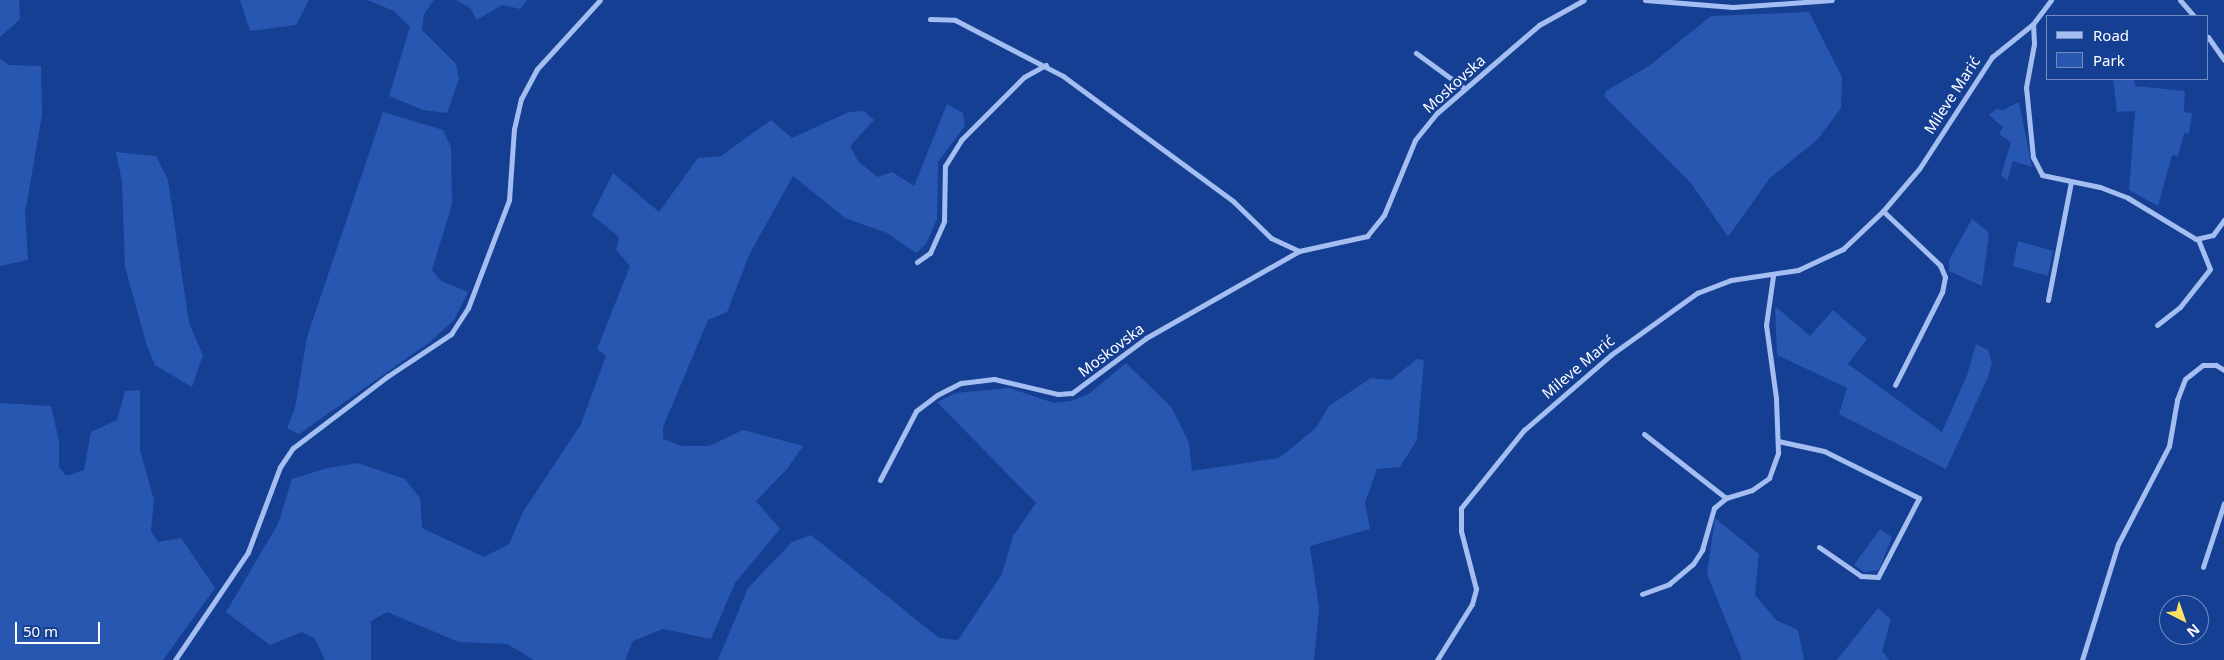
<!DOCTYPE html>
<html>
<head>
<meta charset="utf-8">
<style>
  body { margin:0 }
  #map { position:relative; width:2224px; height:660px; overflow:hidden; background:#153f92; font-family:"Noto Sans",sans-serif }
  div>[style] { position:absolute }
  .green>* { inset:0; background:#2757b1 }
  .street>* { height:5px; margin:-2.5px; padding:0 2.5px; transform-origin:2.5px; border-radius:2.5px; background:#a4bef1 }
  span { translate:-50% -50%; white-space:nowrap; text-align:center; line-height:1.15; -webkit-text-stroke:4.5px #153f92; paint-order:stroke }
  .street-label { font-size:15px; color:#fff }
  .legend { position:absolute; left:2046px; top:15px; width:162px; height:65px; box-sizing:border-box; background:#153f92; border:1px solid #738cbe; margin:0; padding:6px 9px; list-style:none; font-size:15px; color:#fff }
  .legend li { display:flex; align-items:center; gap:10px; height:25px }
  .legend b { width:25px; border:1px solid #738cbe }
  .north { position:absolute; left:2159px; top:595px; width:50px; height:50px; box-sizing:border-box; background:#153f92; border:1px solid #738cbe; border-radius:50%; rotate:139deg; font-size:14px; font-weight:700; line-height:20px; text-align:center; color:#fff }
  .north::after { content:''; display:block; margin:auto; width:18px; height:22px; background:#ffe263; clip-path:polygon(50% 0,100% 100%,50% 72%,0 100%) }
  .scale { position:absolute; left:15px; top:622px; width:85px; height:22px; box-sizing:border-box; border:2px solid #fff; border-top:0; padding-left:6px; font-size:15px; line-height:18px; white-space:nowrap; color:#fff; -webkit-text-stroke:4px #153f92; paint-order:stroke }
</style>
</head>
<body>
<div id="map">
  <div class="green">
    <i style="clip-path:polygon(0 0,19px 0,20px 19px,0 37px)"></i>
    <i style="clip-path:polygon(240px 0,309px 0,296px 25px,250px 31px)"></i>
    <i style="clip-path:polygon(367px 0,434px 0,424px 14px,422px 30px,456px 64px,459px 79px,447px 113px,423px 110px,389px 96px,410px 27px,394px 11px)"></i>
    <i style="clip-path:polygon(456px 0,527px 0,520px 9px,502px 5px,477px 20px,470px 8px)"></i>
    <i style="clip-path:polygon(1809px 12px,1842px 77px,1841px 108px,1818px 139px,1770px 178px,1728px 237px,1691px 183px,1604px 96px,1606px 91px,1649px 66px,1711px 16px)"></i>
    <i style="clip-path:polygon(0 59px,9px 65px,41px 66px,42px 115px,25px 213px,28px 260px,0 266px)"></i>
    <i style="clip-path:polygon(2113px 79px,2134px 79px,2135px 86px,2185px 91px,2184px 112px,2192px 113px,2189px 134px,2184px 133px,2178px 156px,2172px 155px,2158px 206px,2129px 190px,2135px 111px,2117px 112px)"></i>
    <i style="clip-path:polygon(2019px 102px,2032px 167px,2013px 161px,2007px 181px,2001px 175px,2011px 142px,1999px 134px,2003px 127px,1989px 115px,1996px 109px,2003px 110px)"></i>
    <i style="clip-path:polygon(947px 104px,963px 113px,965px 126px,938px 162px,937px 219px,926px 244px,916px 253px,887px 233px,845px 218px,793px 176px,750px 253px,727px 312px,708px 320px,663px 427px,663px 439px,682px 446px,709px 446px,743px 430px,803px 446px,787px 469px,756px 501px,780px 529px,735px 583px,711px 639px,663px 629px,633px 641px,625px 660px,534px 660px,507px 644px,459px 642px,387px 612px,371px 621px,371px 660px,325px 660px,315px 639px,302px 632px,270px 645px,226px 612px,278px 524px,292px 479px,327px 468px,358px 463px,405px 479px,420px 498px,422px 528px,484px 557px,509px 544px,523px 512px,581px 424px,606px 356px,597px 349px,630px 266px,616px 250px,619px 237px,592px 215px,613px 173px,659px 212px,698px 158px,721px 156px,771px 120px,792px 138px,849px 112px,864px 111px,874px 120px,850px 146px,858px 161px,877px 177px,892px 172px,914px 186px)"></i>
    <i style="clip-path:polygon(383px 112px,443px 130px,451px 147px,452px 204px,432px 270px,441px 281px,468px 292px,454px 320px,430px 342px,299px 434px,287px 428px,295px 408px,307px 337px)"></i>
    <i style="clip-path:polygon(116px 152px,156px 156px,168px 180px,189px 323px,203px 355px,192px 387px,155px 365px,147px 346px,125px 267px,122px 182px)"></i>
    <i style="clip-path:polygon(1972px 219px,1989px 233px,1982px 286px,1949px 271px,1949px 260px)"></i>
    <i style="clip-path:polygon(2018px 241px,2053px 251px,2048px 276px,2013px 266px)"></i>
    <i style="clip-path:polygon(1775px 306px,1810px 336px,1833px 310px,1867px 339px,1848px 364px,1942px 432px,1967px 375px,1976px 344px,1988px 350px,1992px 363px,1988px 377px,1946px 469px,1839px 414px,1847px 388px,1777px 355px)"></i>
    <i style="clip-path:polygon(1417px 359px,1424px 360px,1417px 440px,1400px 467px,1377px 469px,1365px 503px,1370px 529px,1310px 546px,1319px 609px,1314px 660px,718px 660px,748px 588px,792px 542px,811px 535px,939px 638px,958px 640px,1002px 574px,1013px 536px,1036px 503px,937px 402px,956px 393px,1009px 388px,1054px 403px,1072px 401px,1090px 393px,1126px 363px,1172px 408px,1189px 443px,1192px 471px,1279px 458px,1316px 428px,1329px 406px,1371px 378px,1391px 380px)"></i>
    <i style="clip-path:polygon(140px 390px,140px 450px,154px 500px,151px 531px,158px 542px,181px 538px,215px 588px,163px 660px,0 660px,0 403px,51px 406px,59px 441px,59px 467px,66px 476px,84px 470px,91px 432px,117px 420px,125px 391px)"></i>
    <i style="clip-path:polygon(1715px 518px,1759px 554px,1755px 595px,1776px 620px,1798px 630px,1804px 660px,1742px 660px,1707px 574px)"></i>
    <i style="clip-path:polygon(1880px 529px,1892px 537px,1879px 570px,1864px 572px,1854px 565px)"></i>
    <i style="clip-path:polygon(1878px 608px,1891px 619px,1882px 651px,1889px 660px,1837px 660px)"></i>
  </div>
  <div class="street">
    <i style="left:1645px;top:0;width:88px;rotate:4.5deg"></i>
    <i style="left:1733px;top:7px;width:99px;rotate:-4deg"></i>
    <i style="left:2180px;top:0;width:21px;rotate:49deg"></i>
    <i style="left:930px;top:19px;width:25px;rotate:2deg"></i>
    <i style="left:955px;top:20px;width:122px;rotate:27.4deg"></i>
    <i style="left:1063px;top:76px;width:211px;rotate:36.3deg"></i>
    <i style="left:1233px;top:201px;width:53px;rotate:44.2deg"></i>
    <i style="left:1271px;top:238px;width:31px;rotate:25deg"></i>
    <i style="left:2033px;top:24px;width:20px;rotate:87deg"></i>
    <i style="left:2034px;top:44px;width:44px;rotate:100.5deg"></i>
    <i style="left:2026px;top:87px;width:70px;rotate:84.3deg"></i>
    <i style="left:2033px;top:157px;width:20px;rotate:63deg"></i>
    <i style="left:2042px;top:175px;width:59px;rotate:11.7deg"></i>
    <i style="left:2100px;top:187px;width:30px;rotate:21deg"></i>
    <i style="left:2128px;top:198px;width:79px;rotate:31.1deg"></i>
    <i style="left:2196px;top:239px;width:17px;rotate:-13deg"></i>
    <i style="left:2213px;top:235px;width:19px;rotate:-54deg"></i>
    <i style="left:2208px;top:37px;width:28px;rotate:55deg"></i>
    <i style="left:1416px;top:53px;width:59px;rotate:36.1deg"></i>
    <i style="left:1883px;top:211px;width:79px;rotate:43.5deg"></i>
    <i style="left:1940px;top:265px;width:13px;rotate:67deg"></i>
    <i style="left:1945px;top:277px;width:15px;rotate:101deg"></i>
    <i style="left:1942px;top:292px;width:104px;rotate:116.8deg"></i>
    <i style="left:917px;top:262px;width:16px;rotate:-35deg"></i>
    <i style="left:930px;top:253px;width:35px;rotate:-66deg"></i>
    <i style="left:944px;top:221px;width:55px;rotate:-89deg"></i>
    <i style="left:945px;top:166px;width:31px;rotate:-58deg"></i>
    <i style="left:961px;top:140px;width:89px;rotate:-45deg"></i>
    <i style="left:1024px;top:77px;width:25px;rotate:-29deg"></i>
    <i style="left:2048px;top:300px;width:120px;rotate:-79deg"></i>
    <i style="left:2157px;top:325px;width:29px;rotate:-38deg"></i>
    <i style="left:2180px;top:307px;width:48px;rotate:-51.7deg"></i>
    <i style="left:2210px;top:269px;width:32px;rotate:-112deg"></i>
    <i style="left:1644px;top:434px;width:104px;rotate:38deg"></i>
    <i style="left:1726px;top:498px;width:27px;rotate:-17deg"></i>
    <i style="left:1752px;top:490px;width:21px;rotate:-35deg"></i>
    <i style="left:1769px;top:478px;width:27px;rotate:-70deg"></i>
    <i style="left:1778px;top:453px;width:55px;rotate:-92.1deg"></i>
    <i style="left:1776px;top:398px;width:74px;rotate:-97.8deg"></i>
    <i style="left:1766px;top:325px;width:49px;rotate:-81.9deg"></i>
    <i style="left:1778px;top:441px;width:47px;rotate:12.3deg"></i>
    <i style="left:1824px;top:451px;width:106px;rotate:26.3deg"></i>
    <i style="left:1919px;top:498px;width:89px;rotate:117.4deg"></i>
    <i style="left:1878px;top:577px;width:17px;rotate:-177deg"></i>
    <i style="left:1861px;top:576px;width:51px;rotate:-145.4deg"></i>
    <i style="left:880px;top:480px;width:78px;rotate:-62.4deg"></i>
    <i style="left:916px;top:411px;width:26px;rotate:-37deg"></i>
    <i style="left:937px;top:395px;width:27px;rotate:-27deg"></i>
    <i style="left:961px;top:383px;width:33px;rotate:-7deg"></i>
    <i style="left:994px;top:379px;width:66px;rotate:13.2deg"></i>
    <i style="left:1058px;top:394px;width:14px;rotate:-4deg"></i>
    <i style="left:1072px;top:393px;width:92px;rotate:-36.6deg"></i>
    <i style="left:1146px;top:338px;width:176px;rotate:-29.6deg"></i>
    <i style="left:1299px;top:251px;width:70px;rotate:-12.4deg"></i>
    <i style="left:1367px;top:236px;width:27px;rotate:-51deg"></i>
    <i style="left:1384px;top:215px;width:81px;rotate:-67.5deg"></i>
    <i style="left:1415px;top:140px;width:35px;rotate:-51deg"></i>
    <i style="left:1437px;top:113px;width:135px;rotate:-40.8deg"></i>
    <i style="left:1539px;top:25px;width:51px;rotate:-29.1deg"></i>
    <i style="left:2203px;top:567px;width:67px;rotate:-71.8deg"></i>
    <i style="left:1642px;top:594px;width:29px;rotate:-20deg"></i>
    <i style="left:1669px;top:584px;width:31px;rotate:-40deg"></i>
    <i style="left:1693px;top:564px;width:17px;rotate:-57deg"></i>
    <i style="left:1702px;top:550px;width:44px;rotate:-74.1deg"></i>
    <i style="left:1714px;top:508px;width:16px;rotate:-40deg"></i>
    <i style="left:175px;top:660px;width:130px;rotate:-55.9deg"></i>
    <i style="left:248px;top:552px;width:91px;rotate:-69.4deg"></i>
    <i style="left:280px;top:467px;width:23px;rotate:-56deg"></i>
    <i style="left:293px;top:448px;width:119px;rotate:-37.2deg"></i>
    <i style="left:388px;top:376px;width:76px;rotate:-33.7deg"></i>
    <i style="left:451px;top:334px;width:31px;rotate:-57deg"></i>
    <i style="left:468px;top:308px;width:116px;rotate:-69.2deg"></i>
    <i style="left:509px;top:200px;width:71px;rotate:-86deg"></i>
    <i style="left:514px;top:129px;width:31px;rotate:-77deg"></i>
    <i style="left:521px;top:99px;width:34px;rotate:-62deg"></i>
    <i style="left:537px;top:69px;width:93px;rotate:-47.6deg"></i>
    <i style="left:1437px;top:660px;width:66px;rotate:-58deg"></i>
    <i style="left:1472px;top:604px;width:16px;rotate:-75deg"></i>
    <i style="left:1476px;top:589px;width:60px;rotate:-104.5deg"></i>
    <i style="left:1461px;top:531px;width:23px;rotate:-90deg"></i>
    <i style="left:1461px;top:508px;width:100px;rotate:-51.1deg"></i>
    <i style="left:1524px;top:430px;width:116px;rotate:-40.8deg"></i>
    <i style="left:1612px;top:354px;width:105px;rotate:-35.7deg"></i>
    <i style="left:1697px;top:293px;width:36px;rotate:-21deg"></i>
    <i style="left:1731px;top:280px;width:68px;rotate:-8.5deg"></i>
    <i style="left:1798px;top:270px;width:50px;rotate:-25deg"></i>
    <i style="left:1843px;top:249px;width:55px;rotate:-43.5deg"></i>
    <i style="left:1883px;top:211px;width:55px;rotate:-49.4deg"></i>
    <i style="left:1919px;top:169px;width:134px;rotate:-56.9deg"></i>
    <i style="left:1992px;top:57px;width:53px;rotate:-38.8deg"></i>
    <i style="left:2033px;top:24px;width:30px;rotate:-53deg"></i>
    <i style="left:2082px;top:660px;width:121px;rotate:-72.8deg"></i>
    <i style="left:2118px;top:544px;width:110px;rotate:-62.5deg"></i>
    <i style="left:2169px;top:446px;width:47px;rotate:-80.1deg"></i>
    <i style="left:2177px;top:400px;width:22px;rotate:-69deg"></i>
    <i style="left:2185px;top:379px;width:23px;rotate:-38deg"></i>
    <i style="left:2203px;top:365px;width:13px"></i>
    <i style="left:2216px;top:365px;width:9px;rotate:32deg"></i>
  </div>
  <div class="street-label">
    <span style="left:1454px;top:84px;rotate:-42deg">Moskovska</span>
    <span style="left:1952px;top:95px;rotate:-57deg">Mileve Marić</span>
    <span style="left:1111px;top:350px;rotate:-37deg">Moskovska</span>
    <span style="left:1578px;top:367px;rotate:-40deg">Mileve Marić</span>
  </div>
  <ul class="legend">
  <li><b style="height:6px;background:#a4bef1"></b>Road</li>
  <li><b style="height:14px;background:#2757b1"></b>Park</li>
  </ul>
  <div class="north">N</div>
  <div class="scale">50 m</div>
</div>
</body>
</html>
